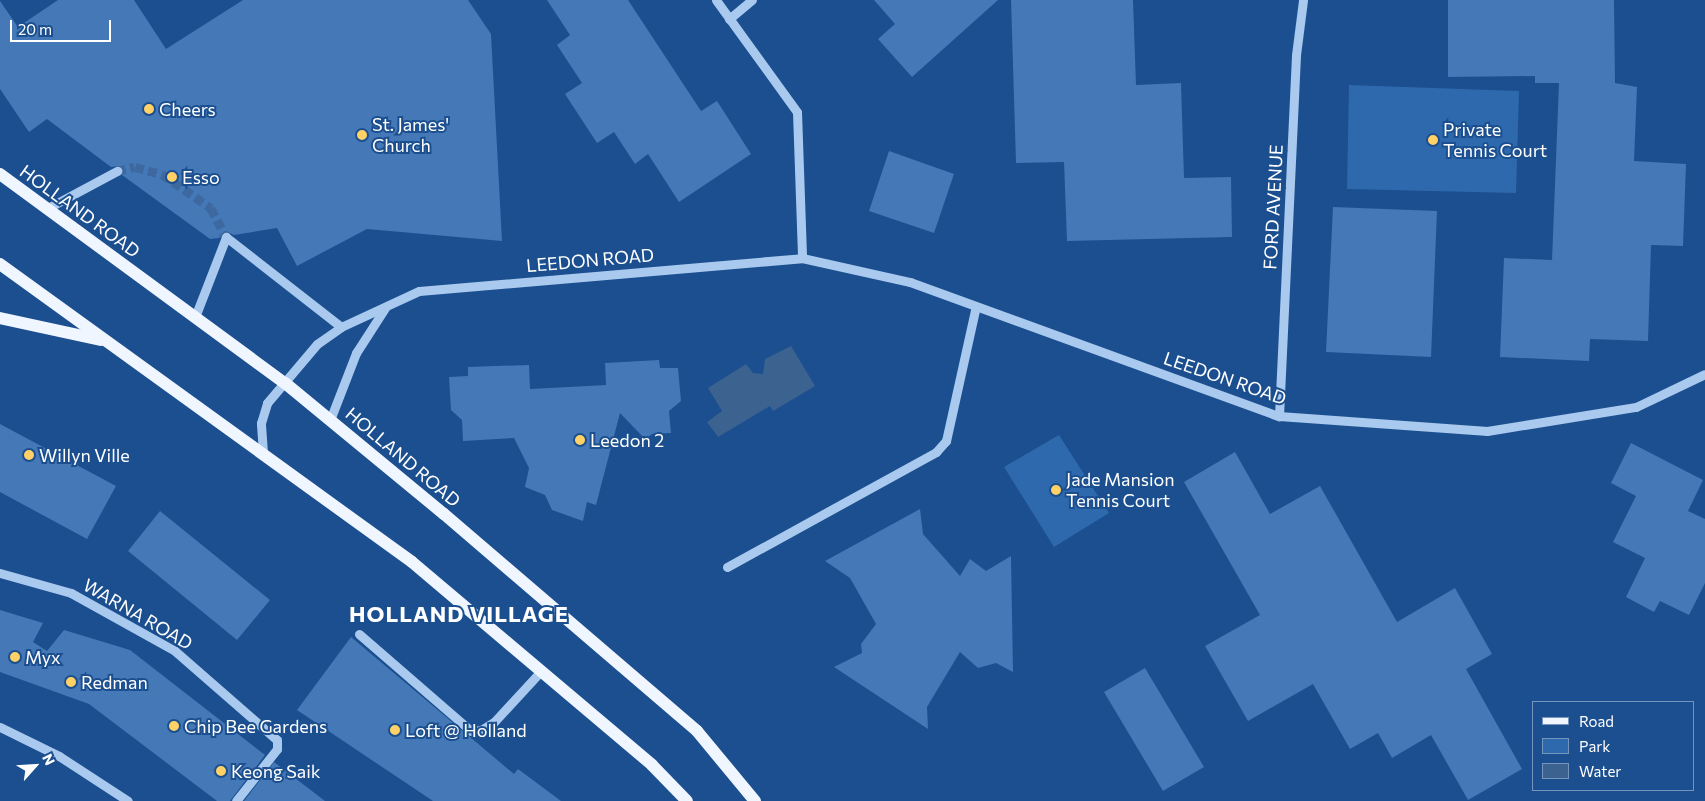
<!DOCTYPE html>
<html>
<head>
<meta charset="utf-8">
<style>
  body { margin:0 }
  #map { position:relative; width:1705px; height:801px; overflow:hidden; background:#1b4f8f; font-family:Commissioner,sans-serif }
  div>[style] { position:absolute }
  .green>* { inset:0; background:#2e69ad }
  .water>* { inset:0; background:#3c6290 }
  .building>* { inset:0; background:#4478b7 }
  .minor-tunnel>* { height:9px; margin-top:-4.5px; transform-origin:0; background:repeating-linear-gradient(90deg,#3d69a0 0 9px,transparent 0 13.5px) }
  .minor>* { height:9px; margin:-4.5px; padding:0 4.5px; transform-origin:4.5px; border-radius:4.5px; background:#a9c9ee }
  .major>* { height:12px; margin:-6px; padding:0 6px; transform-origin:6px; border-radius:6px; background:#f0f6ff }
  .dots>* { width:14px; height:14px; translate:-50% -50%; box-sizing:border-box; border:2px solid #1b4f8f; border-radius:50% }
  span { translate:-50% -50%; white-space:nowrap; text-align:center; line-height:1.15; -webkit-text-stroke:4px #1b4f8f; paint-order:stroke }
  .poi-label { font-size:18px; color:#fff }
  .left { translate:0 -50%; text-align:left }
  .street-label { font-size:18px; color:#fff }
  .district-label { font-size:22px; color:#fff; font-weight:700; letter-spacing:1px }
  .legend { position:absolute; left:1532px; top:701px; width:162px; height:90px; box-sizing:border-box; background:#1b4f8f; border:1px solid #7695bc; margin:0; padding:6px 9px; list-style:none; font-size:15px; color:#fff }
  .legend li { display:flex; align-items:center; gap:10px; height:25px }
  .legend b { width:25px; border:1px solid #7695bc }
  .north { position:absolute; left:10px; top:741px; width:50px; height:50px; -webkit-text-stroke:4px #1b4f8f; paint-order:stroke; rotate:64deg; font-size:14px; font-weight:700; line-height:20px; text-align:center; color:#fff }
  .north::after { content:''; display:block; margin:auto; width:18px; height:22px; background:#fff; clip-path:polygon(50% 0,100% 100%,50% 72%,0 100%) }
  .scale { position:absolute; left:10px; top:20px; width:101px; height:22px; box-sizing:border-box; border:2px solid #fff; border-top:0; padding-left:6px; font-size:15px; line-height:18px; white-space:nowrap; color:#fff; -webkit-text-stroke:4px #1b4f8f; paint-order:stroke }
</style>
</head>
<body>
<div id="map">
  <div class="green">
    <i style="clip-path:polygon(1349px 85px,1519px 91px,1516px 193px,1347px 189px)"></i>
    <i style="clip-path:polygon(1059px 435px,1109px 513px,1054px 547px,1004px 467px)"></i>
  </div>
  <div class="water">
    <i style="clip-path:polygon(791px 346px,815px 386px,773px 411px,770px 406px,718px 437px,707px 422px,722px 411px,708px 388px,746px 364px,753px 373px,763px 374px,765px 359px)"></i>
  </div>
  <div class="building">
    <i style="clip-path:polygon(58px 0,134px 0,166px 49px,243px 0,468px 0,491px 34px,502px 241px,367px 229px,297px 266px,277px 228px,234px 235px,225px 231px,219px 238px,210px 239px,122px 175px,121px 166px,111px 167px,47px 119px,29px 132px,0 89px,0 1px,18px 27px)"></i>
    <i style="clip-path:polygon(547px 0,628px 0,701px 111px,717px 101px,751px 154px,679px 202px,648px 154px,635px 164px,614px 132px,597px 143px,565px 94px,582px 83px,557px 45px,570px 35px)"></i>
    <i style="clip-path:polygon(874px 0,998px 0,912px 77px,878px 39px,895px 24px)"></i>
    <i style="clip-path:polygon(1011px 0,1133px 0,1136px 85px,1181px 83px,1184px 178px,1231px 177px,1232px 237px,1067px 241px,1064px 162px,1016px 163px)"></i>
    <i style="clip-path:polygon(1448px 0,1614px 0,1615px 83px,1637px 87px,1634px 161px,1686px 164px,1683px 246px,1651px 245px,1648px 341px,1590px 339px,1589px 361px,1500px 357px,1504px 258px,1552px 260px,1559px 83px,1535px 83px,1535px 76px,1448px 77px)"></i>
    <i style="clip-path:polygon(889px 151px,954px 174px,934px 233px,869px 211px)"></i>
    <i style="clip-path:polygon(1333px 207px,1437px 211px,1431px 357px,1326px 352px)"></i>
    <i style="clip-path:polygon(659px 360px,660px 368px,678px 368px,681px 401px,669px 411px,671px 433px,652px 434px,645px 439px,620px 413px,596px 505px,587px 502px,583px 521px,552px 510px,545px 495px,525px 487px,529px 468px,514px 438px,463px 441px,462px 420px,451px 410px,449px 377px,468px 376px,468px 367px,529px 365px,530px 389px,606px 385px,605px 363px)"></i>
    <i style="clip-path:polygon(0 424px,116px 486px,87px 539px,0 492px)"></i>
    <i style="clip-path:polygon(1631px 443px,1703px 480px,1688px 511px,1705px 519px,1705px 583px,1689px 615px,1660px 601px,1654px 612px,1626px 597px,1645px 558px,1613px 542px,1636px 496px,1611px 483px)"></i>
    <i style="clip-path:polygon(1235px 452px,1270px 514px,1320px 486px,1397px 622px,1455px 588px,1492px 654px,1466px 669px,1522px 769px,1468px 800px,1431px 735px,1392px 758px,1378px 733px,1350px 749px,1313px 684px,1248px 721px,1205px 646px,1260px 615px,1184px 482px)"></i>
    <i style="clip-path:polygon(920px 509px,923px 534px,960px 576px,970px 559px,986px 571px,1011px 556px,1013px 672px,996px 663px,978px 668px,960px 652px,927px 707px,928px 729px,834px 667px,862px 653px,861px 644px,876px 624px,850px 578px,825px 561px)"></i>
    <i style="clip-path:polygon(160px 511px,270px 600px,237px 640px,128px 551px)"></i>
    <i style="clip-path:polygon(0 610px,43px 623px,33px 642px,47px 651px,64px 630px,130px 650px,265px 755px,230px 801px,217px 801px,89px 704px,0 672px)"></i>
    <i style="clip-path:polygon(351px 637px,514px 774px,518px 769px,561px 801px,433px 801px,297px 710px)"></i>
    <i style="clip-path:polygon(1145px 668px,1204px 767px,1163px 791px,1104px 692px)"></i>
    <i style="clip-path:polygon(274px 762px,325px 801px,244px 801px)"></i>
  </div>
  <div class="minor-tunnel">
    <i style="left:117px;top:171px;width:18px;rotate:-13deg"></i>
    <i style="left:135px;top:167px;width:28px;rotate:15deg"></i>
    <i style="left:162px;top:174px;width:60px;rotate:34.8deg"></i>
    <i style="left:211px;top:208px;width:33px;rotate:63deg"></i>
  </div>
  <div class="minor">
    <i style="left:716px;top:0;width:138px;rotate:54.1deg"></i>
    <i style="left:797px;top:112px;width:146px;rotate:88deg"></i>
    <i style="left:729px;top:19px;width:30px;rotate:-40deg"></i>
    <i style="left:46px;top:209px;width:81px;rotate:-28.2deg"></i>
    <i style="left:195px;top:317px;width:86px;rotate:-68.8deg"></i>
    <i style="left:226px;top:237px;width:146px;rotate:38deg"></i>
    <i style="left:1279px;top:416px;width:361px;rotate:-87.3deg"></i>
    <i style="left:1296px;top:55px;width:55px;rotate:-82.7deg"></i>
    <i style="left:330px;top:420px;width:72px;rotate:-68.8deg"></i>
    <i style="left:356px;top:353px;width:54px;rotate:-57.2deg"></i>
    <i style="left:263px;top:453px;width:30px;rotate:-94deg"></i>
    <i style="left:261px;top:423px;width:21px;rotate:-73deg"></i>
    <i style="left:267px;top:403px;width:77px;rotate:-49.7deg"></i>
    <i style="left:317px;top:344px;width:29px;rotate:-35deg"></i>
    <i style="left:341px;top:327px;width:86px;rotate:-24.8deg"></i>
    <i style="left:419px;top:291px;width:384px;rotate:-4.9deg"></i>
    <i style="left:802px;top:258px;width:111px;rotate:12.5deg"></i>
    <i style="left:910px;top:282px;width:393px;rotate:20deg"></i>
    <i style="left:1279px;top:416px;width:209px;rotate:4.1deg"></i>
    <i style="left:1487px;top:431px;width:151px;rotate:-9.2deg"></i>
    <i style="left:1636px;top:407px;width:76px;rotate:-25.6deg"></i>
    <i style="left:727px;top:567px;width:239px;rotate:-28.8deg"></i>
    <i style="left:936px;top:452px;width:15px;rotate:-48deg"></i>
    <i style="left:946px;top:441px;width:138px;rotate:-77.5deg"></i>
    <i style="left:0;top:573px;width:74px;rotate:15.7deg"></i>
    <i style="left:71px;top:593px;width:119px;rotate:29.1deg"></i>
    <i style="left:175px;top:651px;width:135px;rotate:41.1deg"></i>
    <i style="left:277px;top:740px;width:9px;rotate:90deg"></i>
    <i style="left:277px;top:749px;width:66px;rotate:128.3deg"></i>
    <i style="left:359px;top:634px;width:148px;rotate:40.9deg"></i>
    <i style="left:471px;top:731px;width:10px;rotate:-6deg"></i>
    <i style="left:481px;top:730px;width:15px;rotate:-32deg"></i>
    <i style="left:494px;top:722px;width:69px;rotate:-47.3deg"></i>
    <i style="left:0;top:727px;width:66px;rotate:26.2deg"></i>
    <i style="left:59px;top:756px;width:82px;rotate:33.1deg"></i>
  </div>
  <div class="major">
    <i style="left:0;top:174px;width:353px;rotate:36.3deg"></i>
    <i style="left:285px;top:383px;width:206px;rotate:39.5deg"></i>
    <i style="left:444px;top:514px;width:333px;rotate:40.6deg"></i>
    <i style="left:697px;top:731px;width:91px;rotate:50.4deg"></i>
    <i style="left:0;top:264px;width:508px;rotate:35.88deg"></i>
    <i style="left:412px;top:562px;width:314px;rotate:40.2deg"></i>
    <i style="left:652px;top:765px;width:50px;rotate:45.8deg"></i>
    <i style="left:0;top:318px;width:103px;rotate:12.3deg"></i>
  </div>
  <div class="dots">
    <i style="left:149px;top:109px;background:#ffd166"></i>
    <i style="left:362px;top:135px;background:#ffd166"></i>
    <i style="left:1433px;top:140px;background:#ffd166"></i>
    <i style="left:172px;top:177px;background:#ffd166"></i>
    <i style="left:580px;top:440px;background:#ffd166"></i>
    <i style="left:29px;top:455px;background:#ffd166"></i>
    <i style="left:1056px;top:490px;background:#ffd166"></i>
    <i style="left:15px;top:657px;background:#ffd166"></i>
    <i style="left:71px;top:682px;background:#ffd166"></i>
    <i style="left:174px;top:726px;background:#ffd166"></i>
    <i style="left:395px;top:730px;background:#ffd166"></i>
    <i style="left:221px;top:771px;background:#ffd166"></i>
  </div>
  <div class="poi-label">
    <span class="left" style="left:159px;top:109px">Cheers</span>
    <span class="left" style="left:372px;top:135px">St. James'<br>Church</span>
    <span class="left" style="left:1443px;top:140px">Private<br>Tennis Court</span>
    <span class="left" style="left:182px;top:177px">Esso</span>
    <span class="left" style="left:590px;top:440px">Leedon 2</span>
    <span class="left" style="left:39px;top:455px">Willyn Ville</span>
    <span class="left" style="left:1066px;top:490px">Jade Mansion<br>Tennis Court</span>
    <span class="left" style="left:25px;top:657px">Myx</span>
    <span class="left" style="left:81px;top:682px">Redman</span>
    <span class="left" style="left:184px;top:726px">Chip Bee Gardens</span>
    <span class="left" style="left:405px;top:730px">Loft @ Holland</span>
    <span class="left" style="left:231px;top:771px">Keong Saik</span>
  </div>
  <div class="street-label">
    <span style="left:1273px;top:207px;rotate:-87deg">FORD AVENUE</span>
    <span style="left:80px;top:211px;rotate:36deg">HOLLAND ROAD</span>
    <span style="left:590px;top:260px;rotate:-5deg">LEEDON ROAD</span>
    <span style="left:1225px;top:378px;rotate:19deg">LEEDON ROAD</span>
    <span style="left:403px;top:457px;rotate:40deg">HOLLAND ROAD</span>
    <span style="left:138px;top:614px;rotate:30deg">WARNA ROAD</span>
  </div>
  <div class="district-label">
    <span style="left:459px;top:614px">HOLLAND VILLAGE</span>
  </div>
  <ul class="legend">
  <li><b style="height:6px;background:#f0f6ff"></b>Road</li>
  <li><b style="height:14px;background:#2e69ad"></b>Park</li>
  <li><b style="height:14px;background:#3c6290"></b>Water</li>
  </ul>
  <div class="north">N</div>
  <div class="scale">20 m</div>
</div>
</body>
</html>
